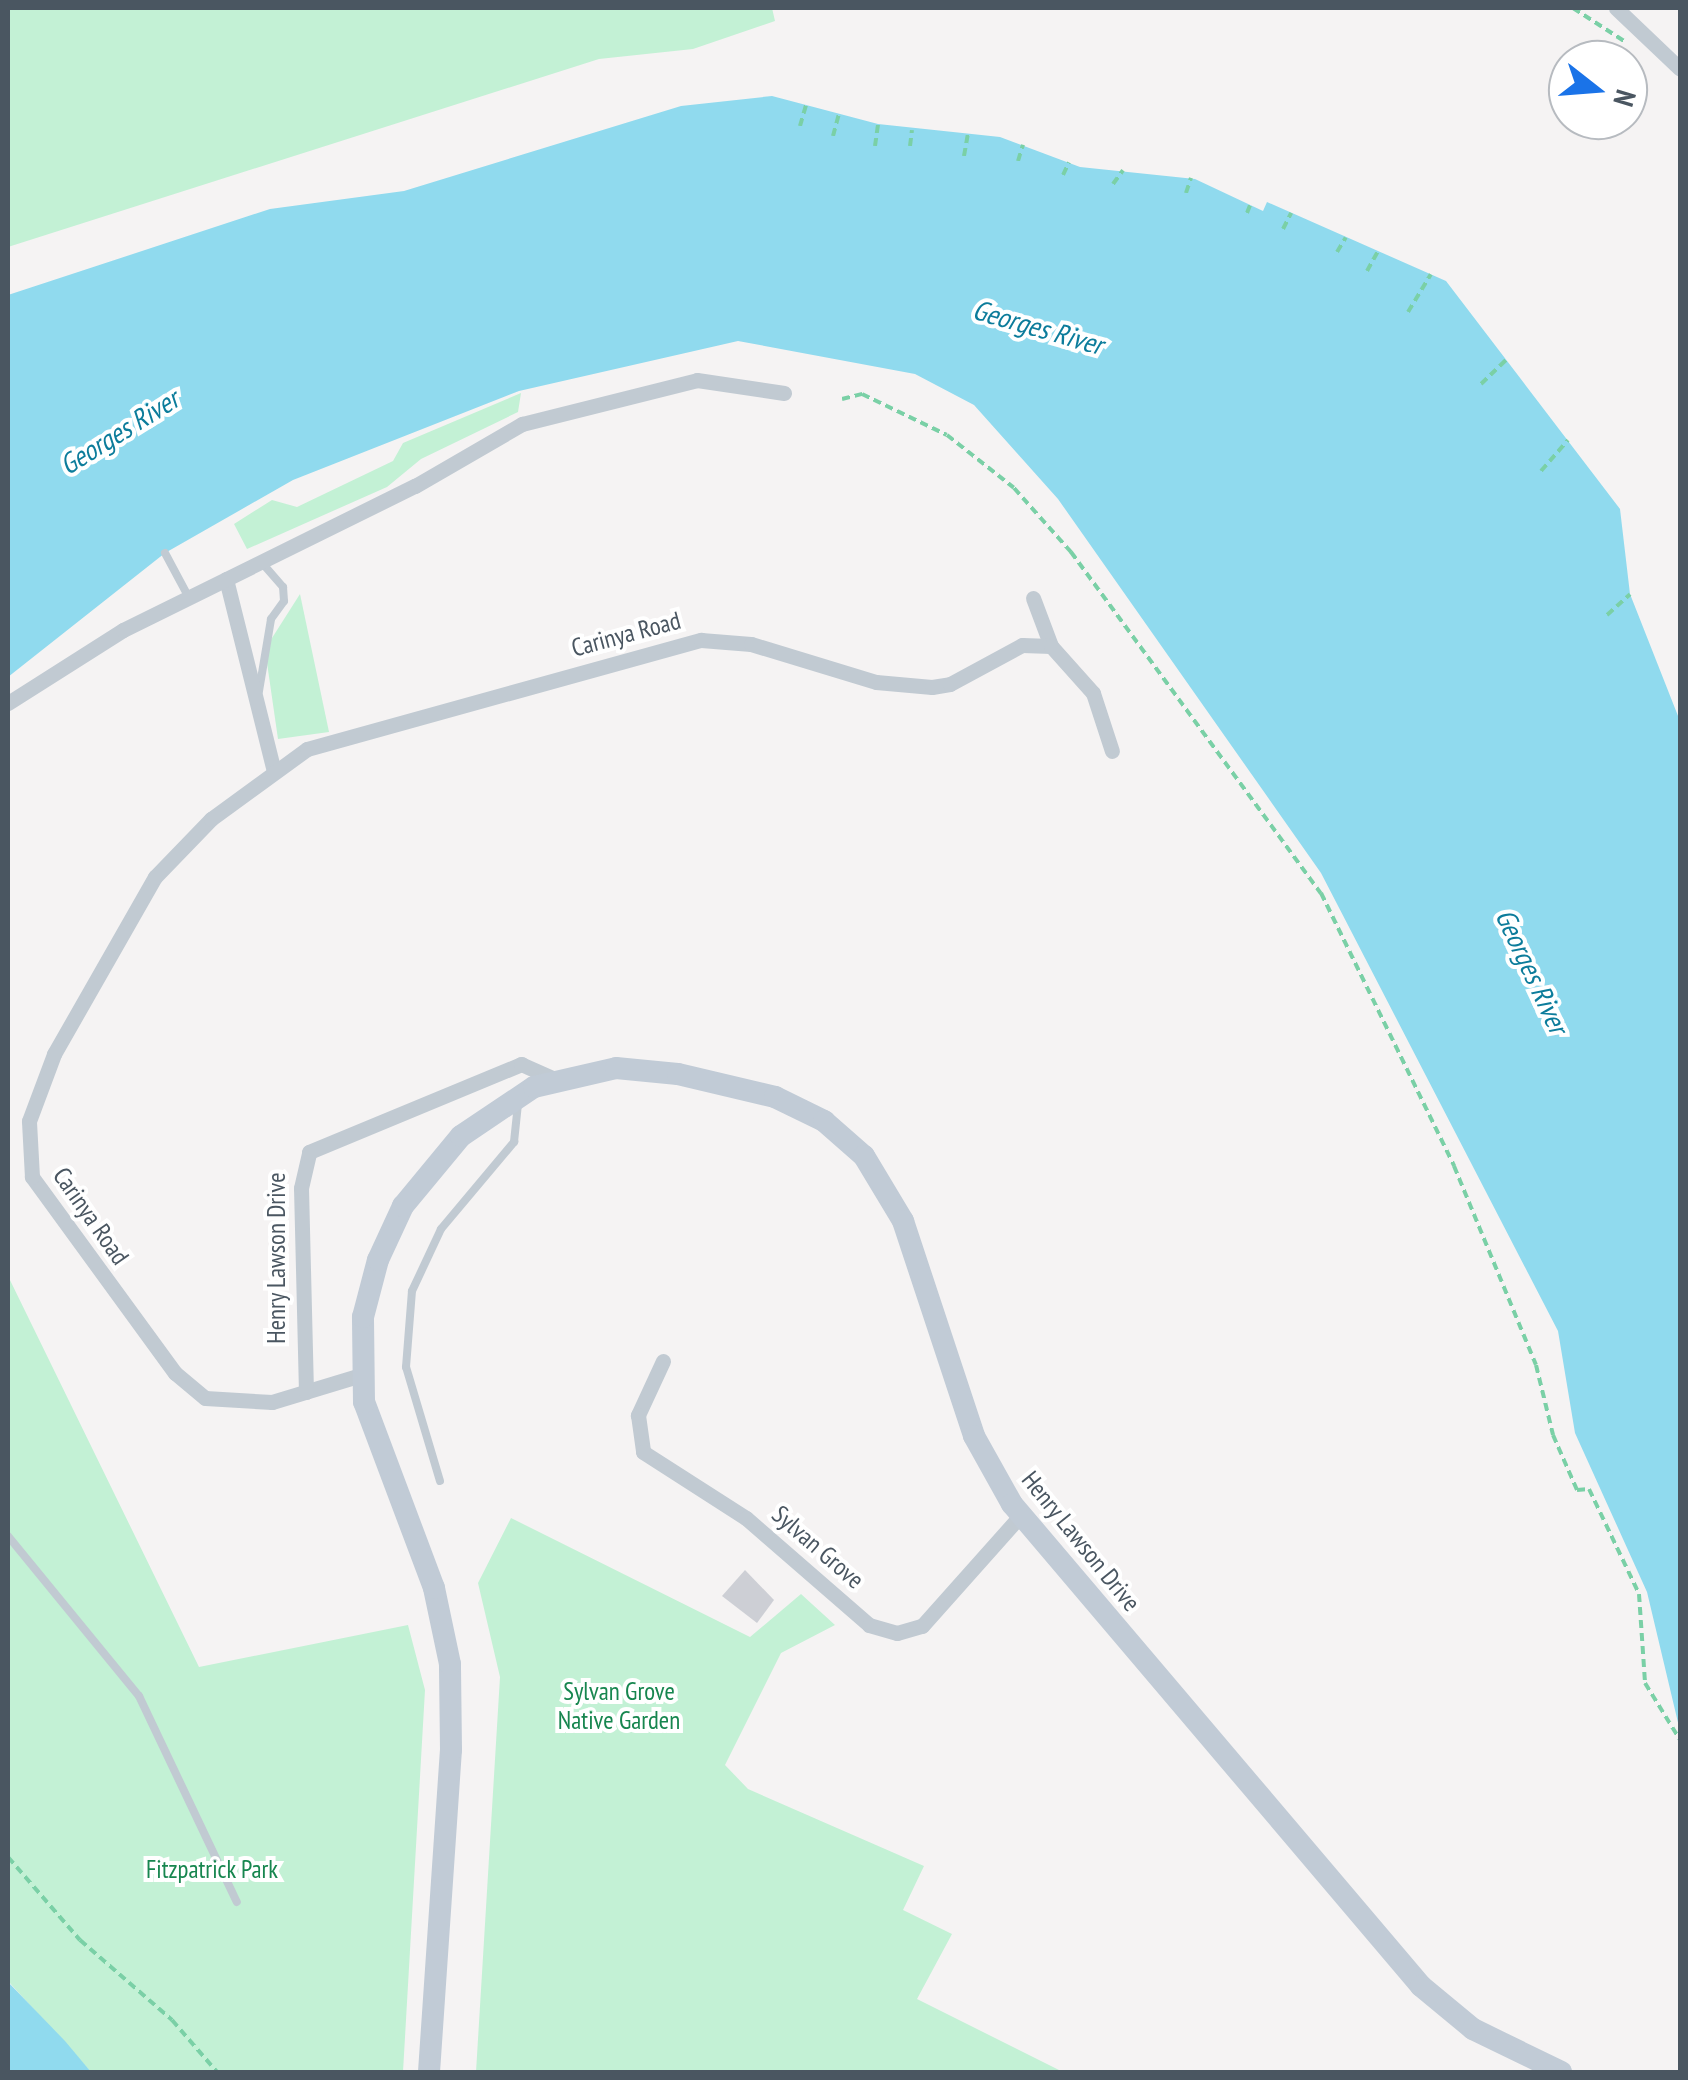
<!DOCTYPE html>
<html>
<head>
<meta charset="utf-8">
<style>
  body { margin:0 }
  #map { position:relative; width:1688px; height:2080px; overflow:hidden; background:#f5f3f3; font-family:"PT Sans Narrow",sans-serif }
  div>[style] { position:absolute }
  .green>* { inset:0; background:#c3f1d5 }
  .water>* { inset:0; background:#90daee }
  .building>* { inset:0; background:#cdcfd5 }
  .path>* { height:4px; margin-top:-2px; transform-origin:0; background:repeating-linear-gradient(90deg,#7ad0a6 0 8px,transparent 0 13px) }
  .service>* { height:8px; margin:-4px; padding:0 4px; transform-origin:4px; border-radius:4px; background:#c1cad2 }
  .minor>* { height:15px; margin:-7.5px; padding:0 7.5px; transform-origin:7.5px; border-radius:7.5px; background:#c1cad2 }
  .secondary>* { height:22px; margin:-11px; padding:0 11px; transform-origin:11px; border-radius:11px; background:#c1cbd6 }
  span { translate:-50% -50%; white-space:nowrap; text-align:center; line-height:1.15; -webkit-text-stroke:8px #fff; paint-order:stroke }
  .street-label { font-size:25px; color:#4a5661 }
  .park-label { font-size:25px; color:#17864f }
  .water-label { font-size:28px; color:#0c7c9b; font-style:italic }
  .frame { position:absolute; inset:0; border:10px solid #4a5661; pointer-events:none }
  .north { position:absolute; left:1548px; top:40px; width:100px; height:100px; box-sizing:border-box; background:#fff; border:2px solid #b7bbc0; border-radius:50%; rotate:107deg; font-size:28px; font-weight:700; line-height:40px; text-align:center; color:#4a5661 }
  .north::after { content:''; display:block; margin:auto; width:35px; height:45px; background:#1a73e8; clip-path:polygon(50% 0,100% 100%,50% 72%,0 100%) }
</style>
</head>
<body>
<div id="map">
  <div class="green">
    <i style="clip-path:polygon(8px 8px,772px 8px,775px 21px,693px 49px,599px 59px,8px 247px)"></i>
    <i style="clip-path:polygon(521px 393px,518px 412px,421px 459px,387px 487px,247px 549px,234px 524px,272px 500px,297px 507px,393px 461px,403px 443px)"></i>
    <i style="clip-path:polygon(300px 594px,329px 732px,278px 739px,265px 649px)"></i>
    <i style="clip-path:polygon(8px 1276px,199px 1667px,408px 1625px,425px 1690px,403px 2072px,91px 2072px,8px 1981px)"></i>
    <i style="clip-path:polygon(511px 1518px,750px 1637px,801px 1594px,835px 1625px,781px 1653px,725px 1765px,748px 1789px,924px 1866px,903px 1910px,952px 1934px,917px 1999px,1063px 2072px,476px 2072px,500px 1677px,478px 1583px)"></i>
  </div>
  <div class="water">
    <i style="clip-path:polygon(772px 96px,878px 124px,1000px 137px,1080px 167px,1195px 179px,1263px 211px,1267px 202px,1446px 281px,1620px 509px,1630px 594px,1680px 721px,1680px 1731px,1647px 1592px,1575px 1433px,1558px 1331px,1321px 873px,1058px 499px,974px 405px,915px 374px,738px 341px,519px 391px,293px 480px,165px 553px,8px 677px,8px 295px,270px 209px,404px 191px,681px 106px)"></i>
    <i style="clip-path:polygon(8px 1982px,65px 2041px,91px 2072px,8px 2072px)"></i>
  </div>
  <div class="building">
    <i style="clip-path:polygon(745px 1570px,774px 1600px,757px 1623px,722px 1596px)"></i>
  </div>
  <div class="path">
    <i style="left:1573px;top:8px;width:64px;rotate:32.9deg"></i>
    <i style="left:800px;top:126px;width:22px;rotate:-74deg"></i>
    <i style="left:833px;top:136px;width:23px;rotate:-75deg"></i>
    <i style="left:875px;top:146px;width:22px;rotate:-82deg"></i>
    <i style="left:910px;top:146px;width:16px;rotate:-83deg"></i>
    <i style="left:964px;top:156px;width:23px;rotate:-80deg"></i>
    <i style="left:1018px;top:161px;width:17px;rotate:-73deg"></i>
    <i style="left:1063px;top:175px;width:14px;rotate:-65deg"></i>
    <i style="left:1113px;top:184px;width:17px;rotate:-54deg"></i>
    <i style="left:1186px;top:193px;width:16px;rotate:-72deg"></i>
    <i style="left:1247px;top:213px;width:9px;rotate:-69deg"></i>
    <i style="left:1283px;top:229px;width:18px;rotate:-63deg"></i>
    <i style="left:1337px;top:252px;width:17px;rotate:-59deg"></i>
    <i style="left:1367px;top:271px;width:23px;rotate:-61deg"></i>
    <i style="left:1408px;top:312px;width:44px;rotate:-58.8deg"></i>
    <i style="left:1481px;top:384px;width:35px;rotate:-44deg"></i>
    <i style="left:842px;top:399px;width:21px;rotate:-14deg"></i>
    <i style="left:862px;top:394px;width:94px;rotate:25.8deg"></i>
    <i style="left:947px;top:435px;width:85px;rotate:38.3deg"></i>
    <i style="left:1014px;top:488px;width:86px;rotate:48.3deg"></i>
    <i style="left:1071px;top:552px;width:423px;rotate:53.8deg"></i>
    <i style="left:1321px;top:893px;width:304px;rotate:64deg"></i>
    <i style="left:1454px;top:1166px;width:215px;rotate:67.6deg"></i>
    <i style="left:1536px;top:1365px;width:72px;rotate:76.3deg"></i>
    <i style="left:1553px;top:1435px;width:60px;rotate:66.4deg"></i>
    <i style="left:1577px;top:1490px;width:12px;rotate:-5deg"></i>
    <i style="left:1589px;top:1489px;width:116px;rotate:64.5deg"></i>
    <i style="left:1639px;top:1594px;width:89px;rotate:86.1deg"></i>
    <i style="left:1645px;top:1683px;width:67px;rotate:58.4deg"></i>
    <i style="left:1541px;top:471px;width:41px;rotate:-48.9deg"></i>
    <i style="left:1607px;top:615px;width:31px;rotate:-42deg"></i>
    <i style="left:8px;top:1857px;width:110px;rotate:49.1deg"></i>
    <i style="left:80px;top:1940px;width:122px;rotate:41deg"></i>
    <i style="left:172px;top:2020px;width:69px;rotate:49.1deg"></i>
  </div>
  <div class="service">
    <i style="left:165px;top:553px;width:49px;rotate:61.9deg"></i>
    <i style="left:259px;top:691px;width:73px;rotate:-80.5deg"></i>
    <i style="left:271px;top:619px;width:22px;rotate:-54deg"></i>
    <i style="left:284px;top:601px;width:14px;rotate:-94deg"></i>
    <i style="left:283px;top:587px;width:33px;rotate:-131deg"></i>
    <i style="left:440px;top:1481px;width:119px;rotate:-106.6deg"></i>
    <i style="left:406px;top:1367px;width:76px;rotate:-85.5deg"></i>
    <i style="left:412px;top:1291px;width:68px;rotate:-64.9deg"></i>
    <i style="left:441px;top:1229px;width:114px;rotate:-50deg"></i>
    <i style="left:514px;top:1142px;width:37px;rotate:-84deg"></i>
    <i style="left:8px;top:1536px;width:207px;rotate:50.7deg"></i>
    <i style="left:139px;top:1696px;width:228px;rotate:64.6deg"></i>
  </div>
  <div class="minor">
    <i style="left:1616px;top:8px;width:88px;rotate:43.6deg"></i>
    <i style="left:226px;top:579px;width:195px;rotate:76deg"></i>
    <i style="left:1033px;top:598px;width:51px;rotate:69.4deg"></i>
    <i style="left:8px;top:703px;width:136px;rotate:-32.4deg"></i>
    <i style="left:123px;top:630px;width:326px;rotate:-26.3deg"></i>
    <i style="left:415px;top:486px;width:124px;rotate:-30.1deg"></i>
    <i style="left:522px;top:424px;width:180px;rotate:-14.1deg"></i>
    <i style="left:697px;top:380px;width:88px;rotate:8.5deg"></i>
    <i style="left:663px;top:1361px;width:60px;rotate:114.8deg"></i>
    <i style="left:638px;top:1415px;width:37px;rotate:82deg"></i>
    <i style="left:643px;top:1452px;width:122px;rotate:32.7deg"></i>
    <i style="left:746px;top:1518px;width:163px;rotate:41deg"></i>
    <i style="left:869px;top:1625px;width:29px;rotate:16deg"></i>
    <i style="left:897px;top:1633px;width:26px;rotate:-16deg"></i>
    <i style="left:922px;top:1626px;width:149px;rotate:-48.3deg"></i>
    <i style="left:361px;top:1375px;width:93px;rotate:163.1deg"></i>
    <i style="left:272px;top:1402px;width:67px;rotate:-176.6deg"></i>
    <i style="left:205px;top:1398px;width:39px;rotate:-140deg"></i>
    <i style="left:175px;top:1373px;width:243px;rotate:-126.1deg"></i>
    <i style="left:32px;top:1177px;width:56px;rotate:-93.1deg"></i>
    <i style="left:29px;top:1121px;width:72px;rotate:-69.5deg"></i>
    <i style="left:54px;top:1054px;width:204px;rotate:-60.3deg"></i>
    <i style="left:155px;top:877px;width:81px;rotate:-46deg"></i>
    <i style="left:211px;top:819px;width:119px;rotate:-36.1deg"></i>
    <i style="left:307px;top:749px;width:409px;rotate:-15.5deg"></i>
    <i style="left:701px;top:640px;width:50px;rotate:4.6deg"></i>
    <i style="left:751px;top:644px;width:131px;rotate:16.9deg"></i>
    <i style="left:876px;top:682px;width:56px;rotate:5.1deg"></i>
    <i style="left:932px;top:687px;width:18px;rotate:-9deg"></i>
    <i style="left:950px;top:684px;width:82px;rotate:-28.4deg"></i>
    <i style="left:1022px;top:645px;width:29px;rotate:2deg"></i>
    <i style="left:1051px;top:646px;width:63px;rotate:48.2deg"></i>
    <i style="left:1093px;top:693px;width:61px;rotate:71.9deg"></i>
    <i style="left:306px;top:1392px;width:204px;rotate:-91.4deg"></i>
    <i style="left:301px;top:1188px;width:37px;rotate:-77deg"></i>
    <i style="left:309px;top:1152px;width:230px;rotate:-22.5deg"></i>
    <i style="left:521px;top:1064px;width:37px;rotate:24deg"></i>
  </div>
  <div class="secondary">
    <i style="left:429px;top:2072px;width:323px;rotate:-86.1deg"></i>
    <i style="left:451px;top:1750px;width:86px;rotate:-90.7deg"></i>
    <i style="left:450px;top:1664px;width:78px;rotate:-101.9deg"></i>
    <i style="left:434px;top:1588px;width:199px;rotate:-110.6deg"></i>
    <i style="left:364px;top:1402px;width:85px;rotate:-90.7deg"></i>
    <i style="left:363px;top:1317px;width:59px;rotate:-75.3deg"></i>
    <i style="left:378px;top:1260px;width:60px;rotate:-65.2deg"></i>
    <i style="left:403px;top:1206px;width:91px;rotate:-50.4deg"></i>
    <i style="left:461px;top:1136px;width:88px;rotate:-33.9deg"></i>
    <i style="left:534px;top:1087px;width:84px;rotate:-13deg"></i>
    <i style="left:616px;top:1068px;width:62px;rotate:5.5deg"></i>
    <i style="left:678px;top:1074px;width:100px;rotate:13.3deg"></i>
    <i style="left:775px;top:1097px;width:55px;rotate:26.1deg"></i>
    <i style="left:824px;top:1121px;width:53px;rotate:41.2deg"></i>
    <i style="left:864px;top:1156px;width:76px;rotate:59deg"></i>
    <i style="left:903px;top:1221px;width:226px;rotate:71.7deg"></i>
    <i style="left:974px;top:1436px;width:78px;rotate:60.8deg"></i>
    <i style="left:1012px;top:1504px;width:632px;rotate:49.68deg"></i>
    <i style="left:1421px;top:1986px;width:67px;rotate:39.6deg"></i>
    <i style="left:1473px;top:2029px;width:98px;rotate:26deg"></i>
  </div>
  <div class="street-label">
    <span style="left:626px;top:634px;rotate:-15deg">Carinya Road</span>
    <span style="left:91px;top:1216px;rotate:55deg">Carinya Road</span>
    <span style="left:276px;top:1258px;rotate:-90deg">Henry Lawson Drive</span>
    <span style="left:1081px;top:1541px;rotate:51deg">Henry Lawson Drive</span>
    <span style="left:818px;top:1547px;rotate:41deg">Sylvan Grove</span>
  </div>
  <div class="park-label">
    <span style="left:619px;top:1706px">Sylvan Grove<br>Native Garden</span>
    <span style="left:212px;top:1869px">Fitzpatrick Park</span>
  </div>
  <div class="water-label">
    <span style="left:1038px;top:327px;rotate:16deg">Georges River</span>
    <span style="left:119px;top:432px;rotate:-32deg">Georges River</span>
    <span style="left:1532px;top:971px;rotate:65deg">Georges River</span>
  </div>
  <div class="frame"></div>
  <div class="north">N</div>
</div>
</body>
</html>
